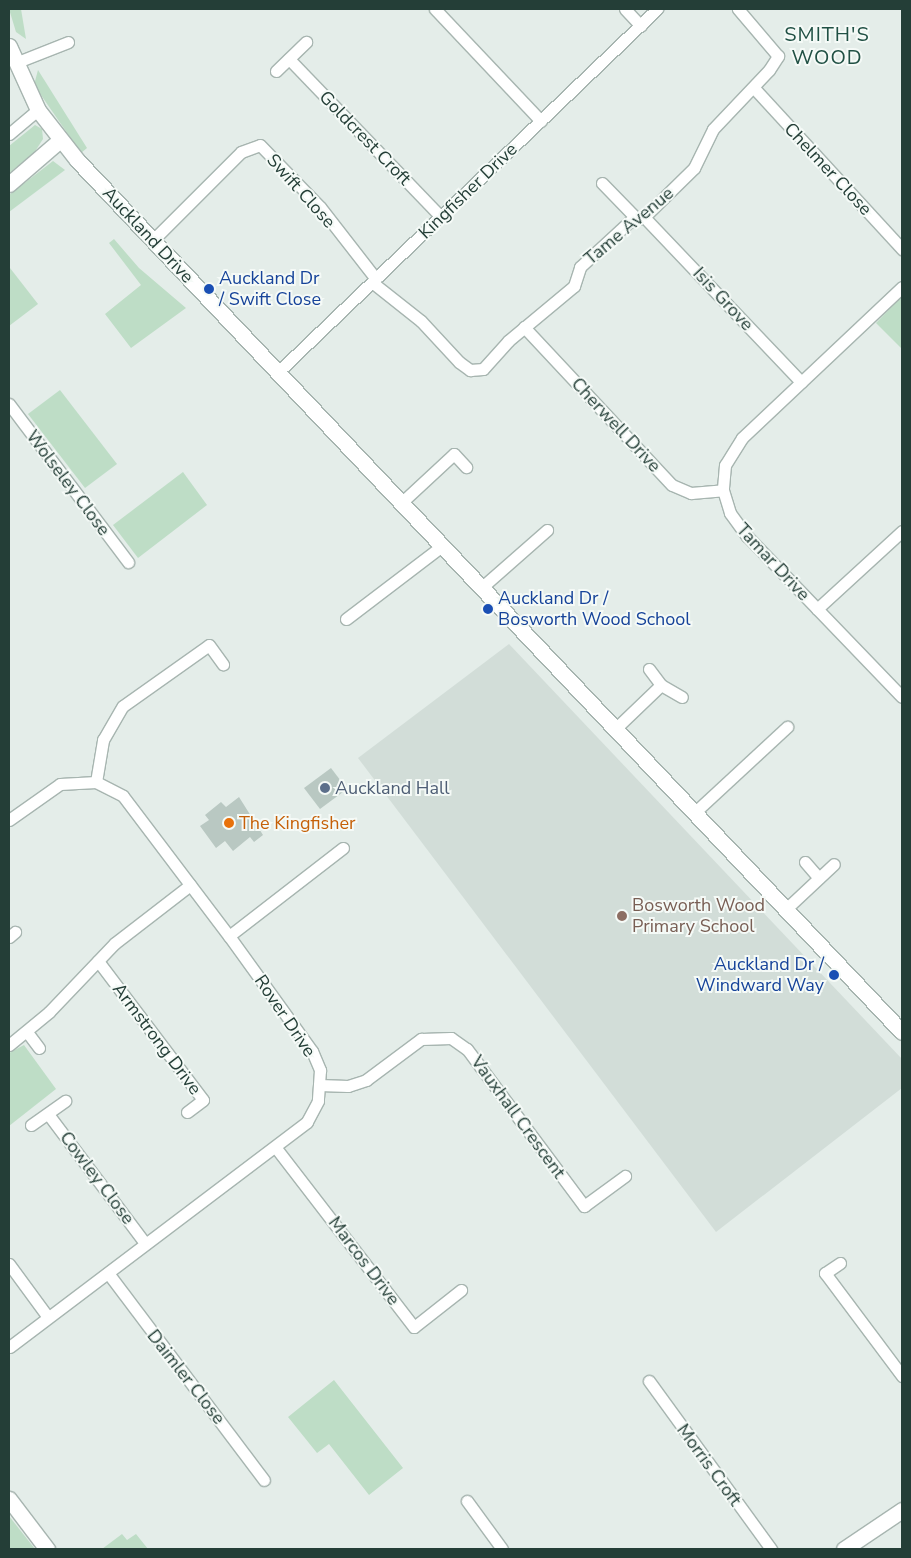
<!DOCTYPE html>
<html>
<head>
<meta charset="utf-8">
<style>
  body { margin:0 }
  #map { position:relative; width:911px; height:1558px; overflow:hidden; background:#e4ede9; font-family:"Nunito Sans",sans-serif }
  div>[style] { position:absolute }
  .built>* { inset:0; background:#d2ddd8 }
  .green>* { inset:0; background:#beddc6 }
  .building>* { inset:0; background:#b9c8c2 }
  .roads { filter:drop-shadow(1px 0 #a7b5b0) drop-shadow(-1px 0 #a7b5b0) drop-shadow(0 1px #a7b5b0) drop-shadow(0 -1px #a7b5b0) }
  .street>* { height:11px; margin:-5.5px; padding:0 5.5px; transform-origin:5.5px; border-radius:5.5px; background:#fff }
  .secondary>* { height:15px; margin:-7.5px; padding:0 7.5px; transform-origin:7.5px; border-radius:7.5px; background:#fff }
  .dots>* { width:14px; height:14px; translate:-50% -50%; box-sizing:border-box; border:2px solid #f5faf7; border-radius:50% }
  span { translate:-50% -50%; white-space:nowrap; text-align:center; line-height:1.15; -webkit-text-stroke:4px #f5faf7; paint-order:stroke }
  .street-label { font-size:18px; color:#243e37 }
  .transit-label { font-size:18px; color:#164399 }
  .left { translate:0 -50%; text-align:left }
  .right { translate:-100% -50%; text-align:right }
  .service-label { font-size:18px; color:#4e5e75 }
  .food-label { font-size:18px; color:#c56008 }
  .education-label { font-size:18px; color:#785e54 }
  .quarter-label { font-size:20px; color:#205044; letter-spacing:1px }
  .frame { position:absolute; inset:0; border:10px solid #243e37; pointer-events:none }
</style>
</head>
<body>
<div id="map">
  <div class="built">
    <i style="clip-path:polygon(509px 644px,902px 1059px,902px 1088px,716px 1232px,358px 758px)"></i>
  </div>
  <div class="green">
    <i style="clip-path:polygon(9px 9px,21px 9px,26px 39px,16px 32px)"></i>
    <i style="clip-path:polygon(38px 70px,87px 148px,81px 153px,34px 85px)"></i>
    <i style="clip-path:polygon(35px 125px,42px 129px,43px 139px,34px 153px,9px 173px,9px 146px)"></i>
    <i style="clip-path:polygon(53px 161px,65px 170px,9px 212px,9px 195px)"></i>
    <i style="clip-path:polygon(114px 239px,139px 268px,186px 308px,131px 348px,105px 314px,141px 285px,109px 243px)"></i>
    <i style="clip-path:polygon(10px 268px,38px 304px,9px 326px,9px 269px)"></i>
    <i style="clip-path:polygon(902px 296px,902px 349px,876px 323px)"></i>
    <i style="clip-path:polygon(60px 390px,117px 464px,85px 488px,28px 414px)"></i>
    <i style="clip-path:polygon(183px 472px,207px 505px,138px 558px,113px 525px)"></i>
    <i style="clip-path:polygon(24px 1045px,56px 1089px,9px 1126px,9px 1053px)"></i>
    <i style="clip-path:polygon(334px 1380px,403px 1468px,369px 1495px,329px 1444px,317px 1453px,288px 1417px)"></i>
    <i style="clip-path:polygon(9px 1516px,35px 1549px,9px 1549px)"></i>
    <i style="clip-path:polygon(122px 1534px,127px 1540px,136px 1534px,148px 1549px,102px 1549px)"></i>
  </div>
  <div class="building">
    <i style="clip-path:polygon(331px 768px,347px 789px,320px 809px,304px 788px)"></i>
    <i style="clip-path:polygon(239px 797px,263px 835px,254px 842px,250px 837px,233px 851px,225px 841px,216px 848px,200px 826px,209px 820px,205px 815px,221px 802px,226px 807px)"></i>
  </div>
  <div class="roads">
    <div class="street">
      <i style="left:435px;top:9px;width:154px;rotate:46.6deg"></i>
      <i style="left:625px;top:9px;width:23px;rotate:47deg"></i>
      <i style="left:289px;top:59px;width:219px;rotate:46.1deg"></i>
      <i style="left:15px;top:63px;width:57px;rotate:-21.6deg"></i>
      <i style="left:276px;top:71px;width:42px;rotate:-44deg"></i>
      <i style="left:754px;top:88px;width:219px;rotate:47.4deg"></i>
      <i style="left:9px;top:134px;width:38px;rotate:-40deg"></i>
      <i style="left:602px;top:183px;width:50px;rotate:45.8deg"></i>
      <i style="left:644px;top:217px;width:228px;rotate:46.4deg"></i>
      <i style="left:153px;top:240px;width:124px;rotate:-45deg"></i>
      <i style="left:241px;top:152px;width:20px;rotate:-20deg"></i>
      <i style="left:260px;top:145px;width:86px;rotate:45.9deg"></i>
      <i style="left:320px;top:207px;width:91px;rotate:52.1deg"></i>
      <i style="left:373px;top:283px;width:61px;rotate:38.4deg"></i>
      <i style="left:421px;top:321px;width:56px;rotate:47.2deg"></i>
      <i style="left:459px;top:362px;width:14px;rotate:36deg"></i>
      <i style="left:470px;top:370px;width:13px;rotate:-4deg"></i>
      <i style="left:483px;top:369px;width:38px;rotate:-48deg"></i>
      <i style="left:508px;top:341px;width:86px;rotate:-39.8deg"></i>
      <i style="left:574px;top:286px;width:20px;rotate:-72deg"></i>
      <i style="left:580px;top:267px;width:67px;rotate:-42.6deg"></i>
      <i style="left:629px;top:222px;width:16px;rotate:-18deg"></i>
      <i style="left:644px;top:217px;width:70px;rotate:-44.4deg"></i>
      <i style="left:694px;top:168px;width:43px;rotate:-64deg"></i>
      <i style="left:713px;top:129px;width:81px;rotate:-46.5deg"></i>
      <i style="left:769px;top:70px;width:17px;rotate:-57deg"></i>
      <i style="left:778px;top:56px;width:62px;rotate:-130.4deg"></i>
      <i style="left:902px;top:287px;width:220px;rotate:136.7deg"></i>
      <i style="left:742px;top:438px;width:32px;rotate:122deg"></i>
      <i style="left:725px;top:465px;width:25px;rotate:95deg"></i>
      <i style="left:723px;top:490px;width:24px;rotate:73deg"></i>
      <i style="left:730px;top:513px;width:29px;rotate:54deg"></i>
      <i style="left:747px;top:536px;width:223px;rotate:46.1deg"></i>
      <i style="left:524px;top:327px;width:216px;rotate:46.9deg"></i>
      <i style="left:672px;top:485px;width:21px;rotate:23deg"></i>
      <i style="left:691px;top:493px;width:32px;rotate:-5deg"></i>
      <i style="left:278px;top:372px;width:525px;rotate:-43.76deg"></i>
      <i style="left:9px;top:404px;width:198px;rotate:53deg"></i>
      <i style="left:401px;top:503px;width:72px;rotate:-42.8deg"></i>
      <i style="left:454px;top:454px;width:18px;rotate:47deg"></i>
      <i style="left:481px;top:588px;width:88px;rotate:-41.3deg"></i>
      <i style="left:817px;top:609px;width:115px;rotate:-42.5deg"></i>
      <i style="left:346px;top:619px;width:122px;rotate:-37.3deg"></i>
      <i style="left:649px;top:669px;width:20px;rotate:53deg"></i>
      <i style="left:661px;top:685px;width:24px;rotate:30deg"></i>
      <i style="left:614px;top:730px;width:65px;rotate:-43.8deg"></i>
      <i style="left:96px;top:782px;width:43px;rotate:-80.5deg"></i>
      <i style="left:103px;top:740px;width:39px;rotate:-60deg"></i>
      <i style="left:123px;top:706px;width:105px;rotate:-35.3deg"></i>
      <i style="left:209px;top:645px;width:24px;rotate:54deg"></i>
      <i style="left:694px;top:813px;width:127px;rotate:-42.8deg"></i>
      <i style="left:9px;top:820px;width:62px;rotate:-35.2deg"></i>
      <i style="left:60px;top:784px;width:36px;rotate:-3deg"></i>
      <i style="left:96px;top:782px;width:30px;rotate:27deg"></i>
      <i style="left:123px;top:796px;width:176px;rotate:52.9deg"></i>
      <i style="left:229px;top:936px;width:142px;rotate:54.2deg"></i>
      <i style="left:312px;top:1051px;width:21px;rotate:67deg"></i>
      <i style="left:320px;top:1070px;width:31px;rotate:94deg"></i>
      <i style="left:318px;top:1101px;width:24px;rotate:118deg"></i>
      <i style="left:307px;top:1122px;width:373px;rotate:142.9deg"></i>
      <i style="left:805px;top:862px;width:21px;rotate:49deg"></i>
      <i style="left:787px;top:908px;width:64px;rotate:-43.1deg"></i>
      <i style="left:229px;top:936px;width:144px;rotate:-37.7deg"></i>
      <i style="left:9px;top:937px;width:8px;rotate:-40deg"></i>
      <i style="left:98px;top:961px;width:174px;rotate:52.9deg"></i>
      <i style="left:203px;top:1100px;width:20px;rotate:143deg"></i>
      <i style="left:27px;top:1032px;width:20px;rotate:53deg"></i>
      <i style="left:9px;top:1045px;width:52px;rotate:-39.5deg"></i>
      <i style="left:49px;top:1012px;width:95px;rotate:-46.3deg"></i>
      <i style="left:115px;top:943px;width:95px;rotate:-37.7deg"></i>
      <i style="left:319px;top:1085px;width:29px;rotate:2deg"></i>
      <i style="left:348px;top:1086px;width:19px;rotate:-18deg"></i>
      <i style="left:366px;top:1080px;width:69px;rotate:-36.7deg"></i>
      <i style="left:421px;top:1039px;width:30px;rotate:-2deg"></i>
      <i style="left:451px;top:1038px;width:19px;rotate:35deg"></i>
      <i style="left:467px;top:1049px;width:196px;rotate:53.3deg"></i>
      <i style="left:584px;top:1206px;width:51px;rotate:-36.2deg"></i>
      <i style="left:48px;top:1114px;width:161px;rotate:53.1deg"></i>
      <i style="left:31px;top:1125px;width:42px;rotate:-35.2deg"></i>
      <i style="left:276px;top:1148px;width:226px;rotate:52.4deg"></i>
      <i style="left:414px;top:1327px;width:60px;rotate:-38.2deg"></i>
      <i style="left:840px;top:1263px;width:18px;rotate:146deg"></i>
      <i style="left:825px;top:1273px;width:129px;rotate:53.2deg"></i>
      <i style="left:9px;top:1264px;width:66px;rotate:53.7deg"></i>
      <i style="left:108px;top:1273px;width:259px;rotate:53deg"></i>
      <i style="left:649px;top:1381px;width:208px;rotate:54deg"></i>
      <i style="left:467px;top:1501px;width:59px;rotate:53.9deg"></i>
    </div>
    <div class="secondary">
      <i style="left:9px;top:46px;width:70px;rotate:65.6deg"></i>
      <i style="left:38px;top:110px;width:63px;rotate:52deg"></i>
      <i style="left:77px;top:160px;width:1200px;rotate:46.59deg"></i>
      <i style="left:9px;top:184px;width:67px;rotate:-40.8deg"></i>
      <i style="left:9px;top:1499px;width:63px;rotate:52.8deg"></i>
      <i style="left:844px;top:1549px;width:70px;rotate:-33.9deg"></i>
    </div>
  </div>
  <div class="dots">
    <i style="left:209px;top:289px;background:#1a4fb4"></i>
    <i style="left:488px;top:609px;background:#1a4fb4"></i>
    <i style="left:325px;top:788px;background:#5c6f8a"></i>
    <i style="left:229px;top:823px;background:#e8710a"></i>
    <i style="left:622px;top:916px;background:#8d6e63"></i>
    <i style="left:834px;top:975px;background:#1a4fb4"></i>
  </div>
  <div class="street-label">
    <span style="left:365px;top:138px;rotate:46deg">Goldcrest Croft</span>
    <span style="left:828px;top:169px;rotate:47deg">Chelmer Close</span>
    <span style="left:301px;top:191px;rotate:48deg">Swift Close</span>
    <span style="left:468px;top:191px;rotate:-44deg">Kingfisher Drive</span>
    <span style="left:629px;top:226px;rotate:-40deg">Tame Avenue</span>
    <span style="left:148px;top:235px;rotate:47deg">Auckland Drive</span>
    <span style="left:723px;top:299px;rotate:47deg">Isis Grove</span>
    <span style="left:616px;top:425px;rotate:47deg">Cherwell Drive</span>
    <span style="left:68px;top:483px;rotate:53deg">Wolseley Close</span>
    <span style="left:773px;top:562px;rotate:47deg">Tamar Drive</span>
    <span style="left:285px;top:1016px;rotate:56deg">Rover Drive</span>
    <span style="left:157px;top:1039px;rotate:53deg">Armstrong Drive</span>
    <span style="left:518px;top:1117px;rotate:54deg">Vauxhall Crescent</span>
    <span style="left:97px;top:1178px;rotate:53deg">Cowley Close</span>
    <span style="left:364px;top:1261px;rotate:53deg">Marcos Drive</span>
    <span style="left:186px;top:1377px;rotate:52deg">Daimler Close</span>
    <span style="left:709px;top:1465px;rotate:54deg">Morris Croft</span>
  </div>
  <div class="transit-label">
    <span class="left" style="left:219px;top:289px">Auckland Dr<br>/ Swift Close</span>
    <span class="left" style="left:498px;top:609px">Auckland Dr /<br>Bosworth Wood School</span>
    <span class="right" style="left:824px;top:975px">Auckland Dr /<br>Windward Way</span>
  </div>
  <div class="service-label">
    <span class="left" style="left:335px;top:788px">Auckland Hall</span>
  </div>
  <div class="food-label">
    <span class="left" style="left:239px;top:823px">The Kingfisher</span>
  </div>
  <div class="education-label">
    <span class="left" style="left:632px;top:916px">Bosworth Wood<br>Primary School</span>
  </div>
  <div class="quarter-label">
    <span style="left:827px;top:46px">SMITH'S<br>WOOD</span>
  </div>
  <div class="frame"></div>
</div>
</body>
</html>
